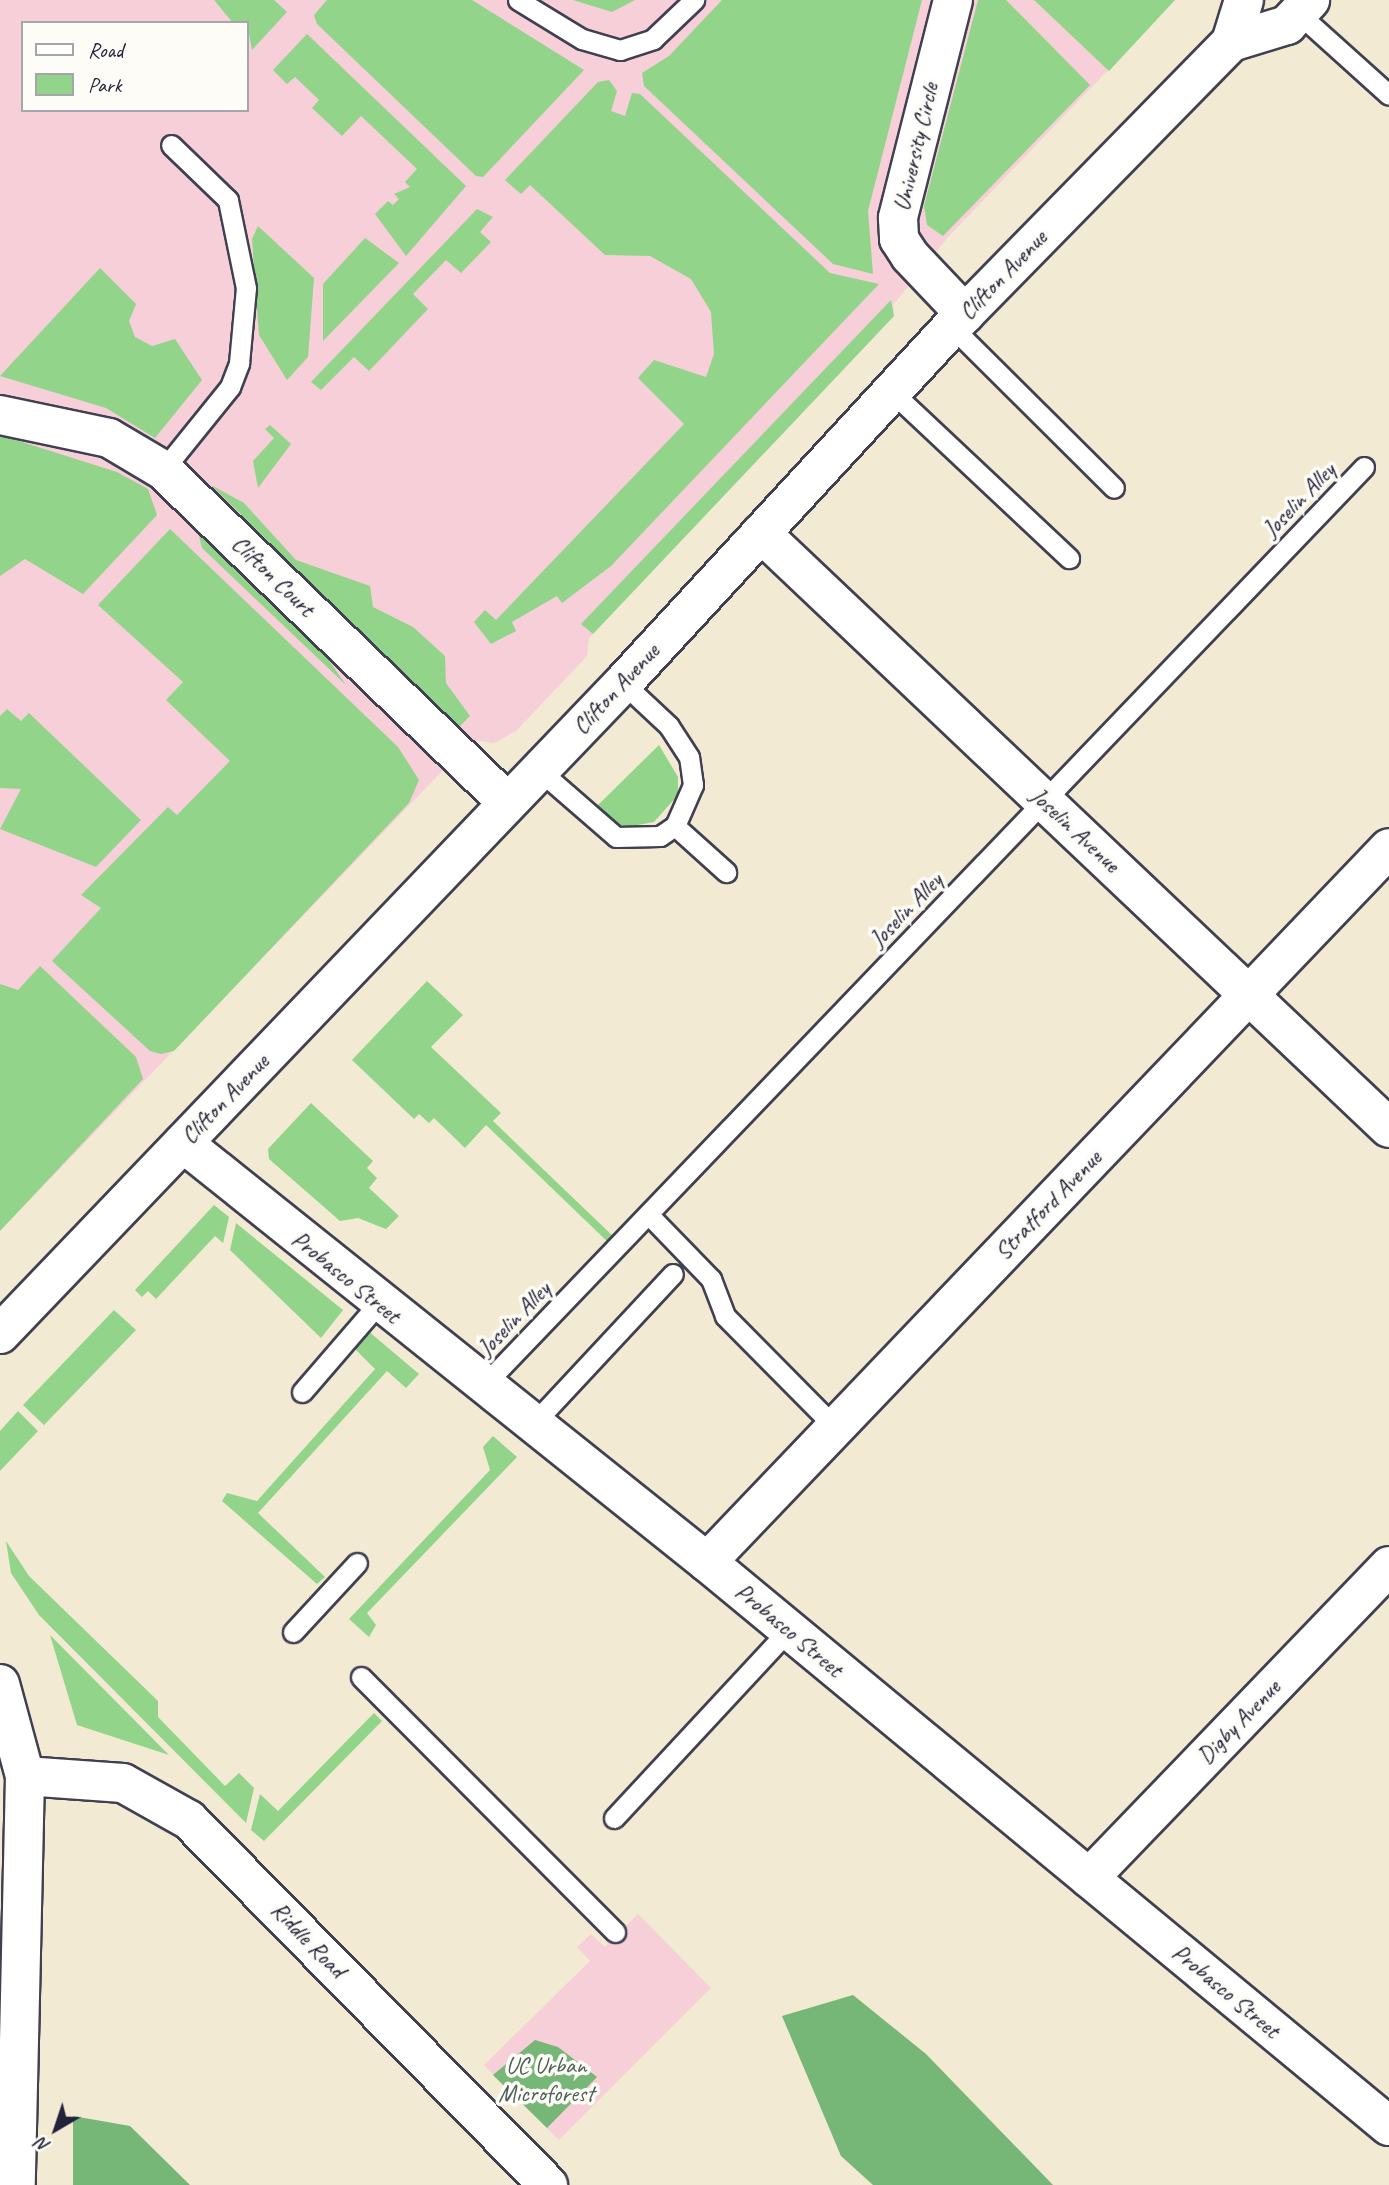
<!DOCTYPE html>
<html>
<head>
<meta charset="utf-8">
<style>
  body { margin:0 }
  #map { position:relative; width:1389px; height:2185px; overflow:hidden; background:#f2ead2; font-family:Caveat,sans-serif }
  div>[style] { position:absolute }
  .built>* { inset:0; background:#f6cfd8 }
  .green>* { inset:0; background:#93d48b }
  .forest>* { inset:0; background:#76b677 }
  .roads { filter:drop-shadow(2px 0 #414052) drop-shadow(-2px 0 #414052) drop-shadow(0 2px #414052) drop-shadow(0 -2px #414052) }
  .service>* { height:19px; margin:-9.5px; padding:0 9.5px; transform-origin:9.5px; border-radius:9.5px; background:#fff }
  .minor>* { height:38px; margin:-19px; padding:0 19px; transform-origin:19px; border-radius:19px; background:#fff }
  .secondary>* { height:38px; margin:-19px; padding:0 19px; transform-origin:19px; border-radius:19px; background:#fff }
  .primary>* { height:38px; margin:-19px; padding:0 19px; transform-origin:19px; border-radius:19px; background:#fff }
  span { translate:-50% -50%; white-space:nowrap; text-align:center; line-height:1.15; -webkit-text-stroke:7px #fdfcf7; paint-order:stroke }
  .street-label { font-size:24px; color:#22223b }
  .park-label { font-size:24px; color:#4a6057 }
  .legend { position:absolute; left:21px; top:21px; width:228px; height:91px; box-sizing:border-box; background:#fdfcf7; border:2px solid #a5a5ac; margin:0; padding:9px 12px; list-style:none; font-size:21px; color:#22223b }
  .legend li { display:flex; align-items:center; gap:14px; height:35px }
  .legend b { width:35px; border:2px solid #a5a5ac }
  .north { position:absolute; left:21px; top:2094px; width:70px; height:70px; -webkit-text-stroke:5px #fdfcf7; paint-order:stroke; rotate:219deg; font-size:19px; font-weight:700; line-height:28px; text-align:center; color:#22223b }
  .north::after { content:''; display:block; margin:auto; width:24px; height:32px; background:#22223b; clip-path:polygon(50% 0,100% 100%,50% 72%,0 100%) }
</style>
</head>
<body>
<div id="map">
  <div class="built">
    <i style="clip-path:polygon(evenodd,0 0,1175px 0,949px 236px,893px 305px,894px 316px,589px 638px,587px 656px,516px 731px,494px 743px,472px 740px,0 1231px,0 0,23px 23px,247px 23px,247px 110px,23px 110px,23px 23px)"></i>
    <i style="clip-path:polygon(638px 1914px,711px 1988px,559px 2140px,484px 2065px,590px 1961px,577px 1947px,591px 1934px,605px 1947px)"></i>
  </div>
  <div class="green">
    <i style="clip-path:polygon(214px 0,274px 0,287px 12px,252px 50px,247px 23px,233px 23px)"></i>
    <i style="clip-path:polygon(327px 0,472px 0,584px 70px,483px 177px,476px 176px,317px 24px,314px 15px)"></i>
    <i style="clip-path:polygon(573px 0,635px 0,612px 12px)"></i>
    <i style="clip-path:polygon(722px 0,922px 0,868px 211px,873px 274px,833px 264px,644px 86px,642px 73px,669px 56px)"></i>
    <i style="clip-path:polygon(978px 0,1006px 0,1090px 85px,943px 236px,927px 225px,924px 206px)"></i>
    <i style="clip-path:polygon(1034px 0,1175px 0,1109px 71px)"></i>
    <i style="clip-path:polygon(307px 34px,466px 186px,406px 256px,375px 214px,388px 201px,393px 205px,399px 199px,394px 194px,410px 187px,405px 182px,417px 169px,361px 116px,342px 136px,312px 108px,319px 100px,295px 77px,287px 84px,273px 70px)"></i>
    <i style="clip-path:polygon(609px 80px,617px 91px,611px 111px,625px 116px,632px 93px,640px 94px,830px 273px,879px 284px,611px 566px,562px 603px,557px 596px,512px 622px,516px 631px,491px 644px,474px 622px,485px 610px,496px 620px,684px 424px,638px 378px,654px 360px,706px 377px,714px 354px,711px 312px,691px 279px,650px 256px,605px 255px,530px 185px,521px 194px,505px 180px,598px 82px)"></i>
    <i style="clip-path:polygon(477px 209px,493px 217px,480px 232px,491px 242px,461px 273px,446px 260px,413px 294px,428px 309px,369px 371px,354px 357px,321px 390px,311px 382px)"></i>
    <i style="clip-path:polygon(258px 226px,314px 278px,308px 357px,287px 380px,259px 335px,252px 239px)"></i>
    <i style="clip-path:polygon(365px 238px,399px 263px,323px 341px,323px 284px)"></i>
    <i style="clip-path:polygon(100px 268px,136px 304px,129px 321px,135px 337px,152px 346px,175px 339px,202px 380px,155px 438px,106px 408px,0 376px)"></i>
    <i style="clip-path:polygon(891px 300px,894px 316px,593px 634px,581px 624px)"></i>
    <i style="clip-path:polygon(270px 425px,291px 444px,258px 488px,253px 461px,274px 438px,265px 429px)"></i>
    <i style="clip-path:polygon(0 435px,117px 472px,148px 489px,157px 515px,83px 594px,25px 559px,0 576px)"></i>
    <i style="clip-path:polygon(211px 485px,244px 503px,296px 560px,370px 586px,373px 607px,413px 627px,445px 656px,446px 683px,470px 716px,458px 728px)"></i>
    <i style="clip-path:polygon(195px 520px,303px 623px,346px 685px,202px 548px)"></i>
    <i style="clip-path:polygon(170px 529px,398px 747px,419px 780px,409px 803px,174px 1051px,161px 1054px,150px 1051px,52px 961px,101px 908px,81px 895px,168px 807px,177px 815px,230px 761px,166px 700px,183px 682px,98px 605px)"></i>
    <i style="clip-path:polygon(7px 709px,21px 721px,29px 713px,141px 820px,96px 867px,0 829px,21px 789px,0 788px,0 716px)"></i>
    <i style="clip-path:polygon(659px 745px,678px 777px,678px 795px,654px 822px,626px 827px,609px 821px,595px 808px)"></i>
    <i style="clip-path:polygon(40px 966px,136px 1057px,143px 1079px,0 1231px,0 984px,18px 990px)"></i>
    <i style="clip-path:polygon(427px 981px,463px 1015px,431px 1047px,501px 1113px,493px 1121px,616px 1239px,611px 1245px,486px 1125px,465px 1148px,434px 1118px,429px 1123px,419px 1114px,414px 1119px,352px 1060px)"></i>
    <i style="clip-path:polygon(311px 1103px,373px 1161px,367px 1168px,377px 1178px,369px 1188px,399px 1216px,386px 1229px,358px 1218px,340px 1221px,269px 1159px,268px 1149px)"></i>
    <i style="clip-path:polygon(214px 1205px,229px 1217px,223px 1243px,215px 1236px,156px 1299px,148px 1291px,142px 1297px,135px 1290px)"></i>
    <i style="clip-path:polygon(236px 1223px,343px 1310px,321px 1338px,230px 1250px)"></i>
    <i style="clip-path:polygon(114px 1310px,136px 1330px,44px 1425px,23px 1405px)"></i>
    <i style="clip-path:polygon(367px 1330px,419px 1374px,406px 1388px,387px 1371px,258px 1513px,325px 1577px,317px 1584px,222px 1501px,227px 1493px,257px 1501px,375px 1369px,353px 1347px)"></i>
    <i style="clip-path:polygon(18px 1411px,38px 1431px,0 1471px,0 1431px)"></i>
    <i style="clip-path:polygon(493px 1436px,517px 1457px,367px 1613px,376px 1625px,369px 1637px,349px 1619px,490px 1470px,483px 1447px)"></i>
    <i style="clip-path:polygon(6px 1541px,29px 1576px,158px 1701px,158px 1717px,225px 1786px,239px 1773px,254px 1788px,246px 1823px,39px 1615px,11px 1573px)"></i>
    <i style="clip-path:polygon(50px 1635px,169px 1755px,77px 1725px)"></i>
    <i style="clip-path:polygon(374px 1713px,382px 1721px,264px 1841px,251px 1830px,260px 1794px,278px 1811px)"></i>
  </div>
  <div class="forest">
    <i style="clip-path:polygon(853px 1995px,926px 2054px,1053px 2185px,873px 2185px,841px 2156px,782px 2016px)"></i>
    <i style="clip-path:polygon(535px 2040px,558px 2047px,597px 2077px,547px 2128px,493px 2075px)"></i>
    <i style="clip-path:polygon(73px 2116px,130px 2126px,190px 2185px,73px 2185px)"></i>
  </div>
  <div class="roads">
    <div class="service">
      <i style="left:518px;top:0;width:75px;rotate:31.4deg"></i>
      <i style="left:582px;top:39px;width:40px;rotate:16deg"></i>
      <i style="left:620px;top:50px;width:35px;rotate:-18deg"></i>
      <i style="left:653px;top:39px;width:57px;rotate:-43.6deg"></i>
      <i style="left:1298px;top:13px;width:122px;rotate:42deg"></i>
      <i style="left:952px;top:327px;width:228px;rotate:44.8deg"></i>
      <i style="left:892px;top:392px;width:243px;rotate:43.2deg"></i>
      <i style="left:163px;top:470px;width:107px;rotate:-51.1deg"></i>
      <i style="left:230px;top:387px;width:26px;rotate:-69deg"></i>
      <i style="left:239px;top:363px;width:75px;rotate:-84.7deg"></i>
      <i style="left:246px;top:288px;width:90px;rotate:-101.6deg"></i>
      <i style="left:228px;top:200px;width:79px;rotate:-136deg"></i>
      <i style="left:539px;top:770px;width:102px;rotate:41deg"></i>
      <i style="left:616px;top:837px;width:44px;rotate:-1.3deg"></i>
      <i style="left:660px;top:836px;width:18px;rotate:-34deg"></i>
      <i style="left:675px;top:826px;width:45px;rotate:-66.3deg"></i>
      <i style="left:693px;top:785px;width:28px;rotate:-98deg"></i>
      <i style="left:689px;top:757px;width:37px;rotate:-123deg"></i>
      <i style="left:669px;top:726px;width:63px;rotate:-136.9deg"></i>
      <i style="left:675px;top:826px;width:69px;rotate:42deg"></i>
      <i style="left:648px;top:1214px;width:91px;rotate:45.9deg"></i>
      <i style="left:711px;top:1279px;width:40px;rotate:69deg"></i>
      <i style="left:725px;top:1316px;width:156px;rotate:45.3deg"></i>
      <i style="left:483px;top:1386px;width:1273px;rotate:-46.21deg"></i>
      <i style="left:302px;top:1392px;width:116px;rotate:-49.2deg"></i>
      <i style="left:533px;top:1424px;width:205px;rotate:-47deg"></i>
      <i style="left:293px;top:1632px;width:94px;rotate:-47.2deg"></i>
      <i style="left:361px;top:1677px;width:360px;rotate:45.1deg"></i>
      <i style="left:614px;top:1818px;width:257px;rotate:-47.1deg"></i>
    </div>
    <div class="minor">
      <i style="left:953px;top:0;width:225px;rotate:104.2deg"></i>
      <i style="left:898px;top:218px;width:21px;rotate:87deg"></i>
      <i style="left:899px;top:239px;width:20px;rotate:57deg"></i>
      <i style="left:910px;top:256px;width:80px;rotate:46.5deg"></i>
      <i style="left:0;top:415px;width:111px;rotate:11.9deg"></i>
      <i style="left:109px;top:438px;width:63px;rotate:30.7deg"></i>
      <i style="left:163px;top:470px;width:479px;rotate:44deg"></i>
      <i style="left:761px;top:533px;width:865px;rotate:43.45deg"></i>
      <i style="left:183px;top:1143px;width:671px;rotate:38.65deg"></i>
      <i style="left:707px;top:1562px;width:885px;rotate:39.59deg"></i>
      <i style="left:707px;top:1562px;width:987px;rotate:-46.31deg"></i>
      <i style="left:25px;top:1776px;width:98px;rotate:4.1deg"></i>
      <i style="left:123px;top:1783px;width:76px;rotate:29.3deg"></i>
      <i style="left:189px;top:1820px;width:512px;rotate:45.47deg"></i>
      <i style="left:1089px;top:1878px;width:433px;rotate:-46.1deg"></i>
    </div>
    <div class="secondary">
      <i style="left:1231px;top:42px;width:59px;rotate:-16.9deg"></i>
      <i style="left:1287px;top:25px;width:34px;rotate:-47deg"></i>
      <i style="left:0;top:1334px;width:901px;rotate:-46.26deg"></i>
      <i style="left:623px;top:683px;width:485px;rotate:-47.3deg"></i>
      <i style="left:952px;top:327px;width:399px;rotate:-45.6deg"></i>
      <i style="left:1231px;top:42px;width:44px;rotate:-72.8deg"></i>
    </div>
    <div class="primary">
      <i style="left:0;top:1684px;width:95px;rotate:74.8deg"></i>
      <i style="left:25px;top:1776px;width:409px;rotate:91.3deg"></i>
    </div>
  </div>
  <div class="street-label">
    <span style="left:916px;top:147px;rotate:-77deg">University Circle</span>
    <span style="left:1003px;top:275px;rotate:-46deg">Clifton Avenue</span>
    <span style="left:1299px;top:500px;rotate:-46deg">Joselin Alley</span>
    <span style="left:273px;top:576px;rotate:44deg">Clifton Court</span>
    <span style="left:616px;top:689px;rotate:-47deg">Clifton Avenue</span>
    <span style="left:1075px;top:830px;rotate:43deg">Joselin Avenue</span>
    <span style="left:906px;top:910px;rotate:-46deg">Joselin Alley</span>
    <span style="left:225px;top:1099px;rotate:-46deg">Clifton Avenue</span>
    <span style="left:1048px;top:1205px;rotate:-46deg">Stratford Avenue</span>
    <span style="left:346px;top:1277px;rotate:39deg">Probasco Street</span>
    <span style="left:514px;top:1319px;rotate:-46deg">Joselin Alley</span>
    <span style="left:789px;top:1630px;rotate:40deg">Probasco Street</span>
    <span style="left:1239px;top:1722px;rotate:-46deg">Digby Avenue</span>
    <span style="left:308px;top:1940px;rotate:46deg">Riddle Road</span>
    <span style="left:1226px;top:1991px;rotate:40deg">Probasco Street</span>
  </div>
  <div class="park-label">
    <span style="left:546px;top:2080px">UC Urban<br>Microforest</span>
  </div>
  <ul class="legend">
  <li><b style="height:9px;background:#fff"></b>Road</li>
  <li><b style="height:19px;background:#93d48b"></b>Park</li>
  </ul>
  <div class="north">N</div>
</div>
</body>
</html>
